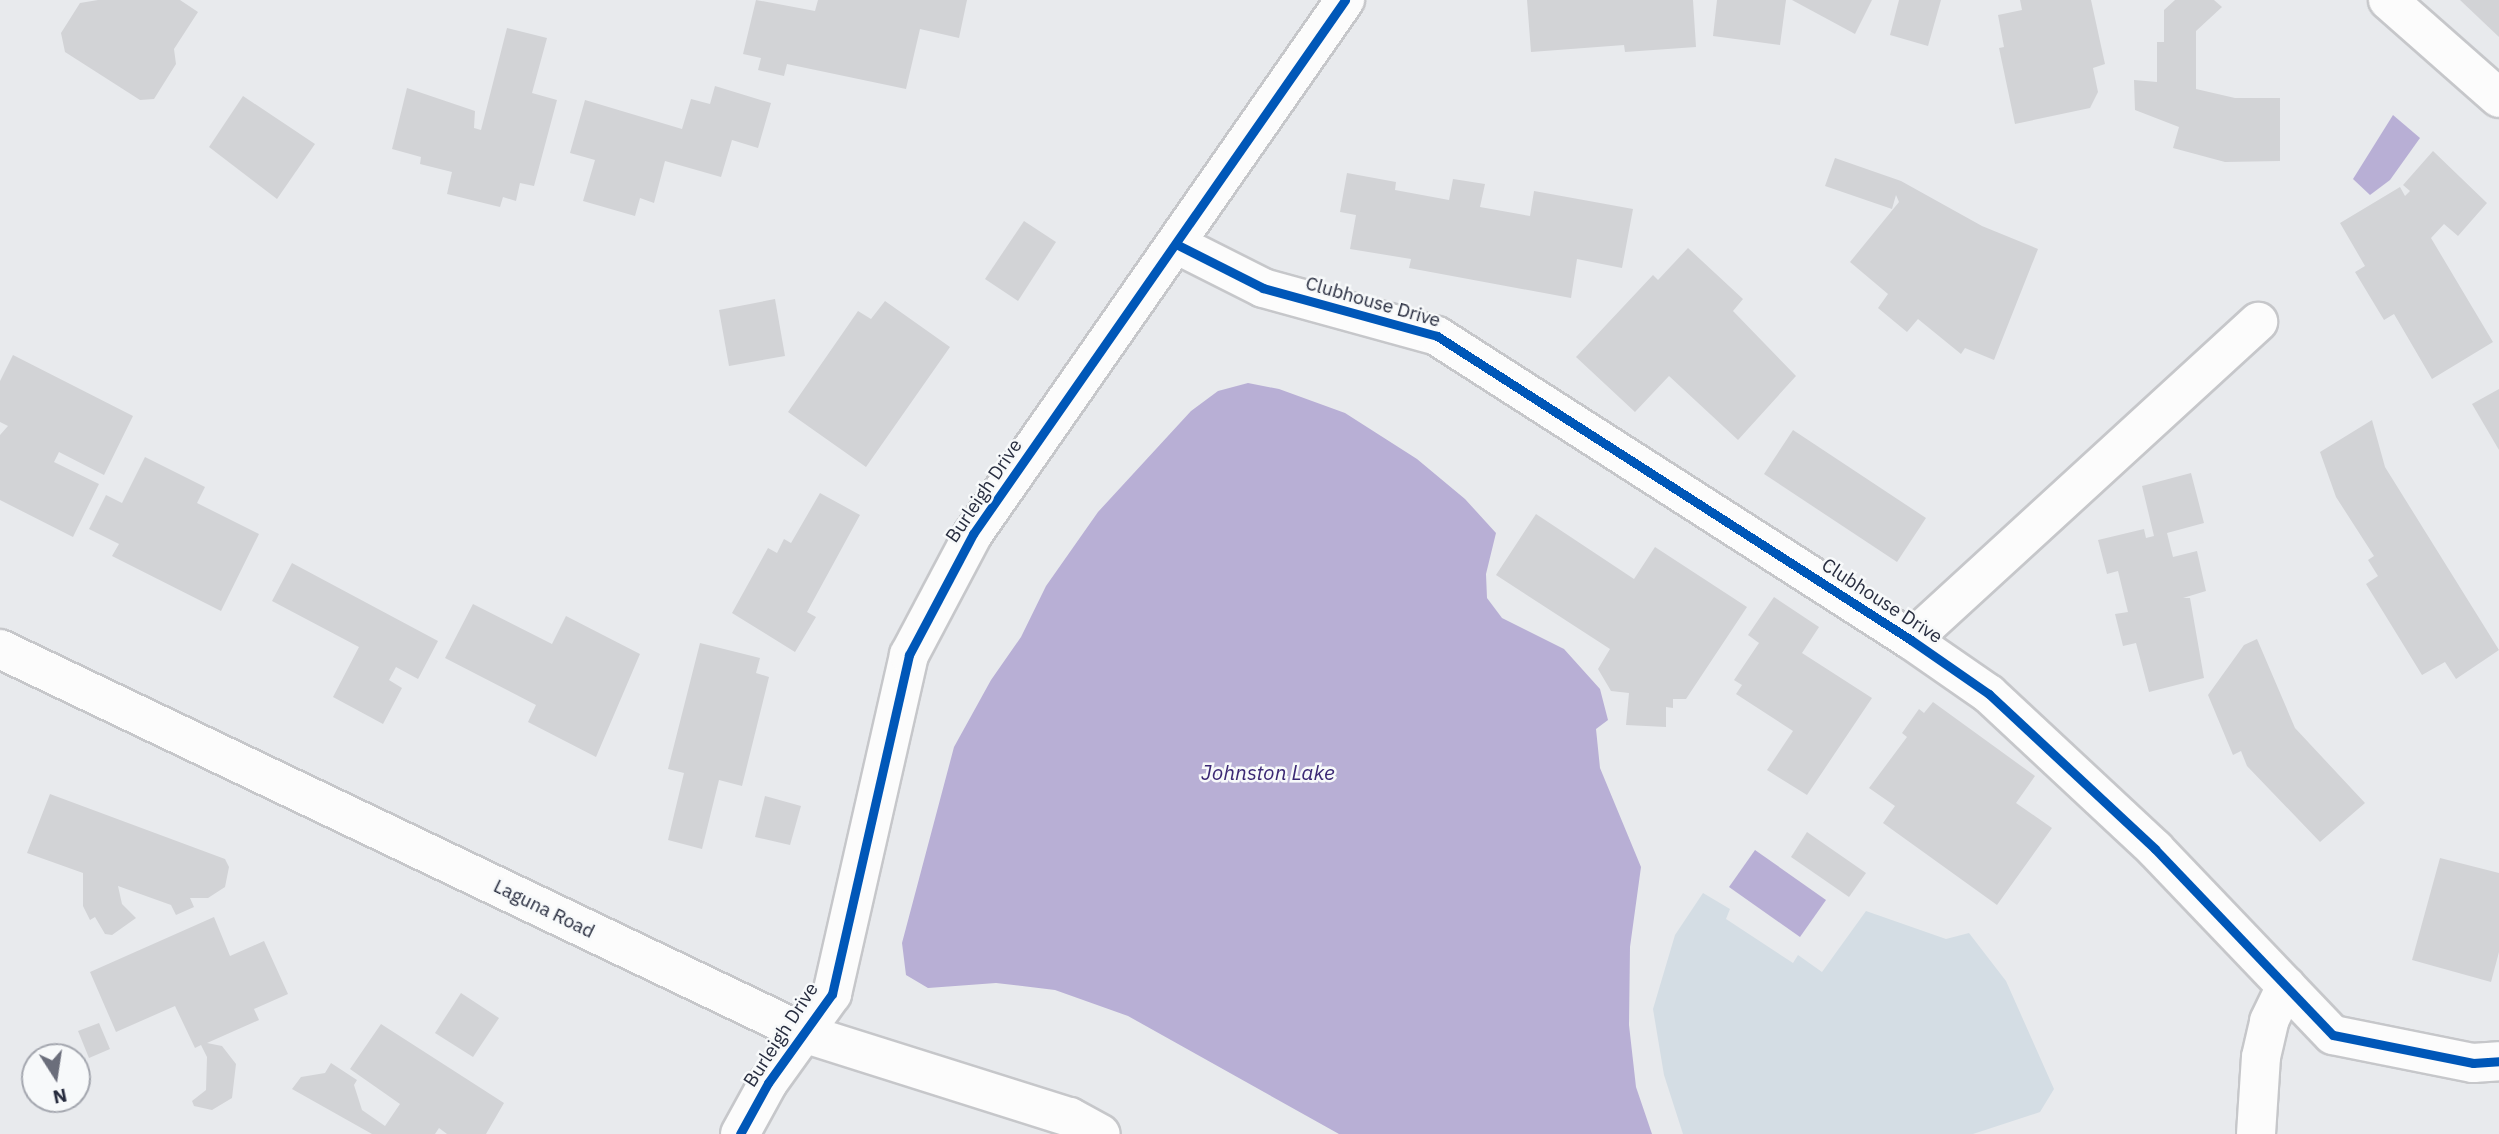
<!DOCTYPE html>
<html>
<head>
<meta charset="utf-8">
<style>
  body { margin:0 }
  #map { position:relative; width:2499px; height:1134px; overflow:hidden; background:#e8eaed; font-family:"IBM Plex Sans",sans-serif }
  div>[style] { position:absolute }
  .green>* { inset:0; background:#d4dde4 }
  .water>* { inset:0; background:#b8afd5 }
  .building>* { inset:0; background:#d2d3d6 }
  .roads { filter:drop-shadow(2px 0 #c6c7ca) drop-shadow(-2px 0 #c6c7ca) drop-shadow(0 2px #c6c7ca) drop-shadow(0 -2px #c6c7ca) }
  .minor>* { height:38px; margin:-19px; padding:0 19px; transform-origin:19px; border-radius:19px; background:#fcfcfc }
  .cycleway>* { height:9px; margin:-4.5px; padding:0 4.5px; transform-origin:4.5px; border-radius:4.5px; background:#0057b8 }
  span { translate:-50% -50%; white-space:nowrap; text-align:center; line-height:1.15; -webkit-text-stroke:5px #f7f9fa; paint-order:stroke }
  .street-label { font-size:19px; color:#272c3e }
  .water-label { font-size:21px; color:#3b2874; font-style:italic }
  .north { position:absolute; left:21px; top:1043px; width:70px; height:70px; box-sizing:border-box; background:#f7f9fa; border:2px solid #a4a7af; border-radius:50%; rotate:168deg; font-size:19px; font-weight:700; line-height:28px; text-align:center; color:#272c3e }
  .north::after { content:''; display:block; margin:auto; width:24px; height:32px; background:#6b6e7b; clip-path:polygon(50% 0,100% 100%,50% 72%,0 100%) }
</style>
</head>
<body>
<div id="map">
  <div class="green">
    <i style="clip-path:polygon(1703px 893px,1730px 909px,1726px 919px,1793px 963px,1798px 955px,1822px 972px,1866px 911px,1946px 939px,1969px 933px,2006px 981px,2054px 1089px,2040px 1112px,1973px 1134px,1683px 1134px,1664px 1075px,1653px 1009px,1675px 935px)"></i>
  </div>
  <div class="water">
    <i style="clip-path:polygon(2393px 115px,2420px 138px,2390px 180px,2370px 195px,2353px 179px)"></i>
    <i style="clip-path:polygon(1248px 383px,1279px 389px,1345px 413px,1417px 459px,1465px 499px,1496px 533px,1486px 574px,1487px 598px,1502px 618px,1564px 649px,1600px 689px,1608px 720px,1596px 729px,1600px 768px,1641px 867px,1630px 947px,1629px 1025px,1636px 1087px,1652px 1134px,1339px 1134px,1128px 1016px,1055px 990px,996px 983px,928px 988px,906px 975px,902px 943px,954px 747px,991px 680px,1021px 637px,1046px 586px,1098px 512px,1191px 411px,1218px 391px)"></i>
    <i style="clip-path:polygon(1755px 850px,1826px 900px,1800px 937px,1729px 887px)"></i>
  </div>
  <div class="building">
    <i style="clip-path:polygon(98px 0,180px 0,198px 12px,174px 49px,176px 64px,154px 99px,140px 100px,65px 52px,61px 33px,80px 3px)"></i>
    <i style="clip-path:polygon(756px 0,815px 11px,818px 0,967px 0,959px 38px,920px 29px,906px 89px,787px 64px,784px 76px,758px 70px,761px 58px,743px 54px)"></i>
    <i style="clip-path:polygon(1527px 0,1693px 0,1696px 47px,1625px 52px,1624px 45px,1531px 52px)"></i>
    <i style="clip-path:polygon(1717px 0,1786px 0,1780px 45px,1713px 36px)"></i>
    <i style="clip-path:polygon(1792px 0,1872px 0,1855px 34px)"></i>
    <i style="clip-path:polygon(1899px 0,1941px 0,1928px 46px,1890px 35px)"></i>
    <i style="clip-path:polygon(2020px 0,2091px 0,2105px 64px,2093px 68px,2098px 92px,2090px 108px,2015px 124px,1999px 48px,2004px 47px,1998px 15px,2022px 10px)"></i>
    <i style="clip-path:polygon(2175px 0,2214px 0,2222px 7px,2196px 31px,2196px 89px,2235px 98px,2280px 98px,2280px 161px,2225px 162px,2173px 148px,2179px 127px,2135px 110px,2134px 80px,2157px 82px,2157px 42px,2164px 42px,2164px 10px)"></i>
    <i style="clip-path:polygon(2460px 0,2499px 0,2499px 37px)"></i>
    <i style="clip-path:polygon(507px 28px,547px 38px,532px 93px,557px 100px,534px 186px,520px 183px,516px 201px,503px 197px,500px 207px,447px 194px,452px 172px,420px 164px,421px 157px,392px 149px,407px 88px,475px 111px,474px 128px,481px 130px)"></i>
    <i style="clip-path:polygon(715px 86px,771px 103px,758px 148px,732px 140px,721px 177px,665px 161px,654px 203px,640px 198px,635px 216px,583px 201px,595px 160px,570px 153px,585px 100px,682px 129px,691px 99px,710px 104px)"></i>
    <i style="clip-path:polygon(243px 96px,315px 144px,277px 199px,209px 147px)"></i>
    <i style="clip-path:polygon(2433px 151px,2487px 203px,2458px 236px,2444px 224px,2431px 238px,2493px 342px,2432px 379px,2394px 314px,2384px 320px,2355px 272px,2365px 266px,2340px 223px,2400px 187px,2405px 196px,2410px 191px,2403px 185px)"></i>
    <i style="clip-path:polygon(1835px 158px,1901px 181px,1982px 226px,2038px 249px,1994px 360px,1965px 348px,1961px 354px,1918px 319px,1907px 332px,1878px 308px,1888px 294px,1850px 262px,1899px 202px,1896px 195px,1892px 209px,1825px 186px)"></i>
    <i style="clip-path:polygon(1347px 173px,1396px 182px,1395px 190px,1449px 200px,1453px 179px,1485px 184px,1480px 207px,1530px 216px,1534px 191px,1633px 209px,1622px 268px,1577px 259px,1571px 298px,1409px 268px,1411px 259px,1350px 249px,1356px 215px,1340px 212px)"></i>
    <i style="clip-path:polygon(1024px 221px,1056px 242px,1018px 301px,985px 279px)"></i>
    <i style="clip-path:polygon(1688px 248px,1743px 299px,1733px 311px,1796px 376px,1738px 440px,1669px 376px,1635px 412px,1576px 357px,1653px 275px,1658px 280px)"></i>
    <i style="clip-path:polygon(775px 299px,785px 356px,729px 366px,719px 310px)"></i>
    <i style="clip-path:polygon(885px 301px,950px 347px,866px 467px,788px 412px,858px 311px,871px 319px)"></i>
    <i style="clip-path:polygon(13px 355px,133px 416px,104px 475px,59px 452px,54px 462px,99px 484px,73px 537px,0 500px,0 435px,8px 426px,0 422px,0 381px)"></i>
    <i style="clip-path:polygon(2499px 389px,2499px 450px,2472px 404px)"></i>
    <i style="clip-path:polygon(2372px 420px,2385px 467px,2499px 650px,2456px 679px,2445px 662px,2422px 675px,2366px 584px,2378px 576px,2368px 560px,2374px 556px,2336px 497px,2320px 452px)"></i>
    <i style="clip-path:polygon(1793px 430px,1926px 518px,1897px 562px,1764px 474px)"></i>
    <i style="clip-path:polygon(145px 457px,205px 487px,197px 503px,259px 534px,221px 611px,112px 556px,119px 544px,89px 529px,106px 495px,122px 503px)"></i>
    <i style="clip-path:polygon(2191px 473px,2204px 523px,2167px 533px,2173px 557px,2197px 551px,2206px 591px,2183px 598px,2190px 598px,2204px 678px,2149px 692px,2136px 643px,2123px 646px,2115px 614px,2128px 612px,2118px 571px,2107px 574px,2098px 540px,2144px 529px,2146px 538px,2154px 536px,2142px 486px)"></i>
    <i style="clip-path:polygon(820px 493px,860px 515px,807px 612px,816px 617px,795px 652px,732px 613px,768px 548px,777px 553px,784px 539px,791px 543px)"></i>
    <i style="clip-path:polygon(1536px 514px,1634px 579px,1655px 547px,1747px 607px,1686px 699px,1673px 699px,1673px 708px,1666px 707px,1666px 727px,1626px 725px,1629px 693px,1611px 691px,1598px 669px,1610px 649px,1496px 575px)"></i>
    <i style="clip-path:polygon(292px 563px,438px 641px,418px 679px,396px 667px,389px 680px,402px 688px,383px 724px,333px 697px,359px 647px,272px 601px)"></i>
    <i style="clip-path:polygon(1774px 597px,1819px 627px,1802px 653px,1872px 698px,1807px 795px,1767px 770px,1793px 731px,1736px 694px,1742px 685px,1734px 680px,1759px 643px,1748px 635px)"></i>
    <i style="clip-path:polygon(473px 604px,552px 644px,566px 616px,640px 654px,596px 757px,528px 722px,536px 705px,445px 658px)"></i>
    <i style="clip-path:polygon(2257px 639px,2295px 728px,2365px 803px,2320px 842px,2247px 766px,2241px 751px,2233px 755px,2208px 695px,2244px 645px)"></i>
    <i style="clip-path:polygon(700px 643px,760px 658px,756px 673px,769px 677px,742px 786px,719px 780px,702px 849px,668px 840px,684px 773px,668px 769px)"></i>
    <i style="clip-path:polygon(1933px 702px,2035px 776px,2016px 803px,2052px 828px,1997px 905px,1883px 823px,1895px 806px,1869px 788px,1907px 737px,1902px 733px,1919px 709px,1924px 713px)"></i>
    <i style="clip-path:polygon(50px 794px,225px 859px,229px 867px,225px 887px,208px 898px,190px 898px,194px 907px,176px 915px,171px 905px,118px 886px,122px 904px,136px 918px,112px 935px,105px 934px,95px 917px,90px 920px,83px 906px,83px 873px,27px 853px)"></i>
    <i style="clip-path:polygon(765px 796px,801px 806px,790px 845px,755px 837px)"></i>
    <i style="clip-path:polygon(1807px 832px,1866px 873px,1849px 897px,1791px 857px)"></i>
    <i style="clip-path:polygon(2440px 858px,2499px 873px,2499px 952px,2491px 982px,2412px 960px)"></i>
    <i style="clip-path:polygon(214px 917px,230px 956px,264px 941px,288px 994px,254px 1009px,259px 1020px,207px 1043px,222px 1046px,236px 1064px,232px 1098px,212px 1110px,194px 1106px,192px 1101px,206px 1090px,207px 1057px,201px 1045px,195px 1048px,175px 1006px,116px 1032px,90px 972px)"></i>
    <i style="clip-path:polygon(461px 993px,499px 1018px,473px 1057px,435px 1033px)"></i>
    <i style="clip-path:polygon(99px 1023px,110px 1049px,89px 1058px,78px 1031px)"></i>
    <i style="clip-path:polygon(381px 1024px,504px 1103px,486px 1134px,447px 1134px,439px 1128px,435px 1134px,372px 1134px,292px 1089px,301px 1077px,325px 1073px,331px 1063px,357px 1080px,354px 1085px,362px 1110px,385px 1126px,400px 1104px,350px 1069px)"></i>
  </div>
  <div class="roads">
    <div class="minor">
      <i style="left:2388px;top:0;width:148px;rotate:41.4deg"></i>
      <i style="left:1178px;top:245px;width:95px;rotate:26.8deg"></i>
      <i style="left:1263px;top:288px;width:180px;rotate:15.4deg"></i>
      <i style="left:1437px;top:336px;width:563px;rotate:32.67deg"></i>
      <i style="left:1911px;top:640px;width:95px;rotate:34.7deg"></i>
      <i style="left:1989px;top:694px;width:227px;rotate:43deg"></i>
      <i style="left:2155px;top:849px;width:257px;rotate:46.3deg"></i>
      <i style="left:2333px;top:1035px;width:143px;rotate:11.3deg"></i>
      <i style="left:2473px;top:1063px;width:26px;rotate:-4deg"></i>
      <i style="left:1911px;top:640px;width:471px;rotate:-42.5deg"></i>
      <i style="left:0;top:649px;width:893px;rotate:25.53deg"></i>
      <i style="left:806px;top:1034px;width:277px;rotate:17.5deg"></i>
      <i style="left:1070px;top:1117px;width:35px;rotate:29deg"></i>
      <i style="left:740px;top:1134px;width:58px;rotate:-61.2deg"></i>
      <i style="left:768px;top:1083px;width:110px;rotate:-54.3deg"></i>
      <i style="left:832px;top:994px;width:348px;rotate:-77.2deg"></i>
      <i style="left:909px;top:655px;width:137px;rotate:-62.1deg"></i>
      <i style="left:973px;top:534px;width:651px;rotate:-55.14deg"></i>
      <i style="left:2256px;top:1134px;width:77px;rotate:-86.3deg"></i>
      <i style="left:2261px;top:1057px;width:37px;rotate:-77deg"></i>
      <i style="left:2269px;top:1021px;width:39px;rotate:-64deg"></i>
    </div>
  </div>
  <div class="cycleway">
    <i style="left:1178px;top:245px;width:95px;rotate:26.8deg"></i>
    <i style="left:1263px;top:288px;width:180px;rotate:15.4deg"></i>
    <i style="left:1437px;top:336px;width:563px;rotate:32.67deg"></i>
    <i style="left:1911px;top:640px;width:95px;rotate:34.7deg"></i>
    <i style="left:1989px;top:694px;width:227px;rotate:43deg"></i>
    <i style="left:2155px;top:849px;width:257px;rotate:46.3deg"></i>
    <i style="left:2333px;top:1035px;width:143px;rotate:11.3deg"></i>
    <i style="left:2473px;top:1063px;width:26px;rotate:-4deg"></i>
    <i style="left:740px;top:1134px;width:58px;rotate:-61.2deg"></i>
    <i style="left:768px;top:1083px;width:110px;rotate:-54.3deg"></i>
    <i style="left:832px;top:994px;width:348px;rotate:-77.2deg"></i>
    <i style="left:909px;top:655px;width:137px;rotate:-62.1deg"></i>
    <i style="left:973px;top:534px;width:651px;rotate:-55.14deg"></i>
  </div>
  <div class="street-label">
    <span style="left:1373px;top:302px;rotate:16deg">Clubhouse Drive</span>
    <span style="left:984px;top:491px;rotate:-56deg">Burleigh Drive</span>
    <span style="left:1882px;top:601px;rotate:33deg">Clubhouse Drive</span>
    <span style="left:544px;top:909px;rotate:26deg">Laguna Road</span>
    <span style="left:781px;top:1035px;rotate:-57deg">Burleigh Drive</span>
  </div>
  <div class="water-label">
    <span style="left:1268px;top:772px">Johnston Lake</span>
  </div>
  <div class="north">N</div>
</div>
</body>
</html>
